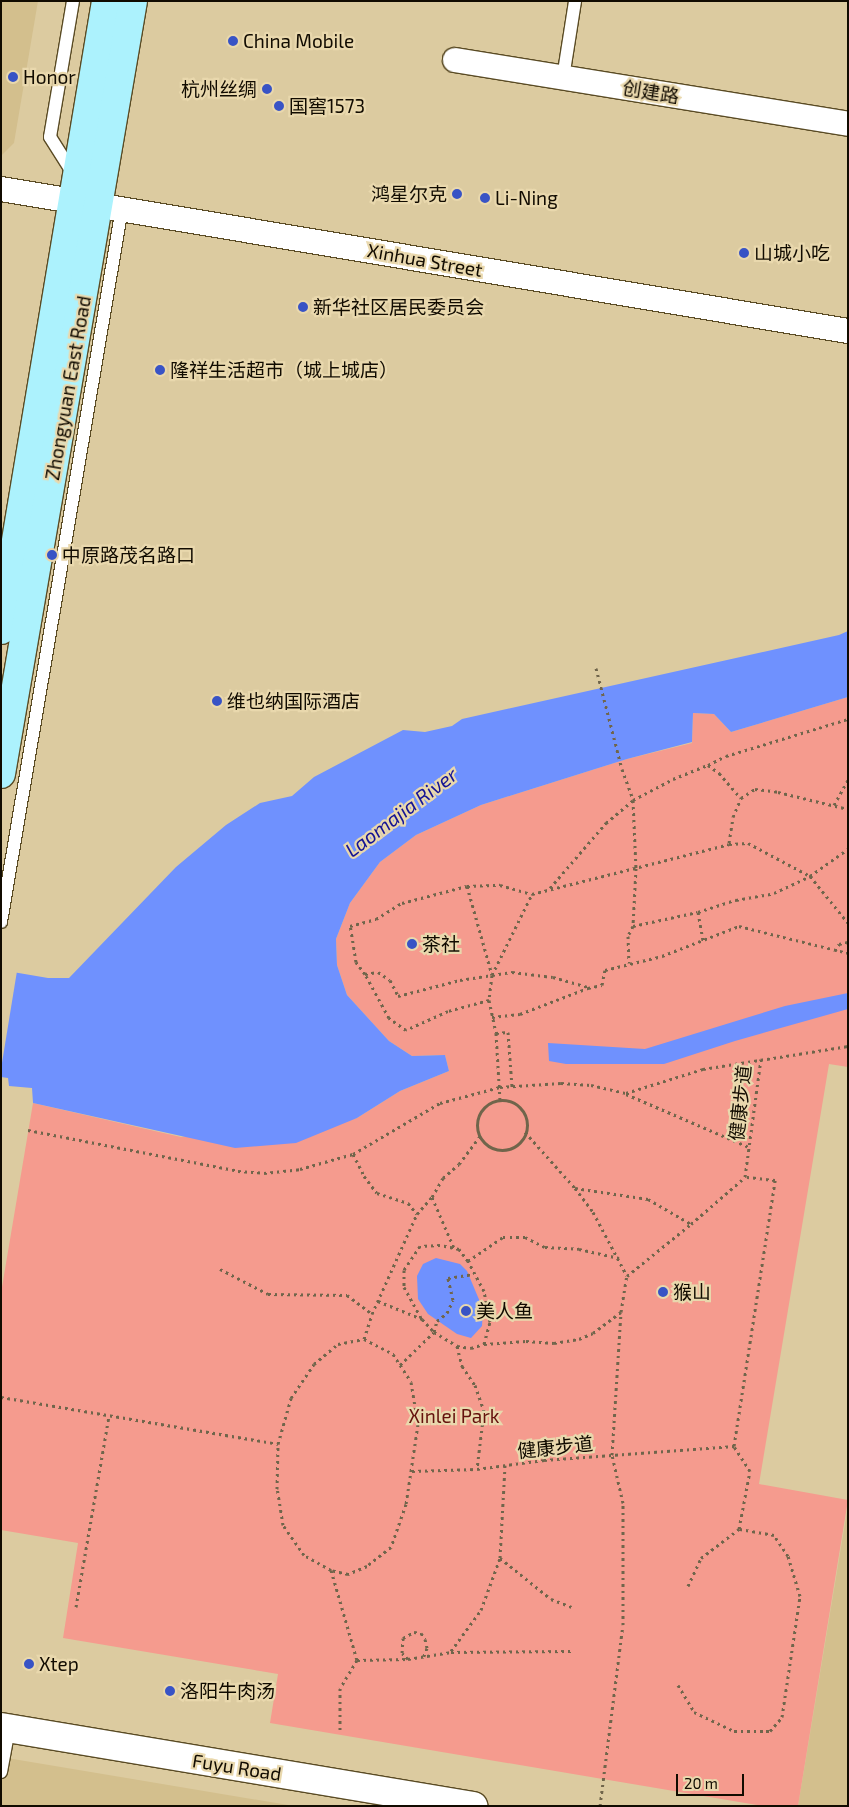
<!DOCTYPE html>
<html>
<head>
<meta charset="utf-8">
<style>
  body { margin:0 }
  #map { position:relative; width:849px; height:1807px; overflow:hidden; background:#dccba0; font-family:"Exo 2","Noto Sans SC",sans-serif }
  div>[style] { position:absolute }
  .built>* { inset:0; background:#d3bf8d }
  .green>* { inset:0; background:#f59b8e }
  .water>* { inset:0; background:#6f91fe }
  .pier>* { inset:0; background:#dccba0 }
  .path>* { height:3px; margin-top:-1.5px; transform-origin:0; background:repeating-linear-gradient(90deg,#70654b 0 2.5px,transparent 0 6.5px) }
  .path>.ring { margin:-1.5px; padding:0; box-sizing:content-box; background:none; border:3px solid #70654b; border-radius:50% }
  .roads { filter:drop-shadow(1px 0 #5a4b24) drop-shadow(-1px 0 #5a4b24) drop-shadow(0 1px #5a4b24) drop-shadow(0 -1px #5a4b24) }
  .service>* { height:12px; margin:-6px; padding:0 6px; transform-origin:6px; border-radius:6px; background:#fff }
  .minor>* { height:24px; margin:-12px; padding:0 12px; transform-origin:12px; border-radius:12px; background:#fff }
  .tertiary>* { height:28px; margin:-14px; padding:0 14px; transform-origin:14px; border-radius:14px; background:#fff }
  .primary>* { height:28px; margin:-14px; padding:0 14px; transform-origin:14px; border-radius:14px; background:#acf2fd }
  .dots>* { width:14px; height:14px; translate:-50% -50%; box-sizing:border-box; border:2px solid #e9d8ad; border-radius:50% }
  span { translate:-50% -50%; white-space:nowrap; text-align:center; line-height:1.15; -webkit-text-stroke:4.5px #e9d8ad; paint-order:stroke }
  .poi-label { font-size:19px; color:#110b00 }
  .left { translate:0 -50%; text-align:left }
  .right { translate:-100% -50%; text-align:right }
  .street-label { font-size:19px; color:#110b00 }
  .park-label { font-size:19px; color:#65120d }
  .water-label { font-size:20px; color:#141394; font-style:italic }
  .frame { position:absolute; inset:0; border:2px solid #110b00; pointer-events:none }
  .scale { position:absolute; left:676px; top:1774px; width:68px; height:22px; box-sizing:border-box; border:2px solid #110b00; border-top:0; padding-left:6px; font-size:15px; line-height:18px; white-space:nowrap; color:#110b00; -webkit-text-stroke:4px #e9d8ad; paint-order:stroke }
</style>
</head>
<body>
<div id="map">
  <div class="built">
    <i style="clip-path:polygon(1px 1px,38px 1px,14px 143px,1px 156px)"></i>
    <i style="clip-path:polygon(848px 1505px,848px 1806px,798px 1806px)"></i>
    <i style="clip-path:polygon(1px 1757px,294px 1806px,1px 1806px)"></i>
  </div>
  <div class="green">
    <i style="clip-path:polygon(848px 697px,848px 1067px,829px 1064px,759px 1484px,848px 1500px,798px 1806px,763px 1806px,270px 1723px,278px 1674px,63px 1638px,78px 1543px,1px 1530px,1px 1293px,33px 1103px,181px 1137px,357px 1118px,400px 1091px,449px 1071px,445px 1055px,412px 1056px,389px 1041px,347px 995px,337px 965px,336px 939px,350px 903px,380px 862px,416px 835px,481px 805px,627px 759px,692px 743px,693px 713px,714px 714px,731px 732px)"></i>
  </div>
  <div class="water">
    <i style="clip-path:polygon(848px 631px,848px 697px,731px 732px,714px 714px,693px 713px,692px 742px,627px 759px,481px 805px,416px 835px,380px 862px,350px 903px,336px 939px,337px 965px,347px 995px,389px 1041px,412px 1056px,445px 1055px,449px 1071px,400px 1091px,357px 1118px,296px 1143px,235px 1148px,33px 1103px,32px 1088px,9px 1086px,8px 1078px,1px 1077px,1px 970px,48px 978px,69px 978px,176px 867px,226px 825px,260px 803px,292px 796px,314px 777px,403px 730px,425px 732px,452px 726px,462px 719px,839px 635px)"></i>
    <i style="clip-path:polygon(848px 993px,848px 1009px,735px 1041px,664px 1064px,566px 1064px,549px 1061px,548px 1043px,645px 1049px,785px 1006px)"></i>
    <i style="clip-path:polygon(436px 1258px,460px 1264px,467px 1271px,483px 1309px,482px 1326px,471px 1338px,457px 1334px,428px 1314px,418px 1299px,417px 1276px,423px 1264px)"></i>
  </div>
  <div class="pier">
    <i style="clip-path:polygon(1px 968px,17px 971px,1px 1069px)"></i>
  </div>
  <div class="path">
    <i style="left:596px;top:668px;width:104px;rotate:75.6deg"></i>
    <i style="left:622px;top:769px;width:33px;rotate:70deg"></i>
    <i style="left:633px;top:800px;width:68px;rotate:87.5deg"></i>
    <i style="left:636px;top:868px;width:58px;rotate:93deg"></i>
    <i style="left:633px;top:926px;width:11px;rotate:117deg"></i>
    <i style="left:628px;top:936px;width:27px;rotate:88deg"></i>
    <i style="left:708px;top:765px;width:20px;rotate:-27deg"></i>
    <i style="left:726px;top:756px;width:127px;rotate:-16.9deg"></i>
    <i style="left:834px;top:805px;width:29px;rotate:-61deg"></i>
    <i style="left:729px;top:843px;width:26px;rotate:-81deg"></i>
    <i style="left:733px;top:817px;width:21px;rotate:-67deg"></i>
    <i style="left:467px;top:886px;width:92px;rotate:74.3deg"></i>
    <i style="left:492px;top:975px;width:25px;rotate:97deg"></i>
    <i style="left:489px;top:1000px;width:34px;rotate:78deg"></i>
    <i style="left:496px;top:1033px;width:67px;rotate:86.6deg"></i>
    <i style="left:550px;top:888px;width:86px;rotate:-49.3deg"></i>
    <i style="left:606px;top:823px;width:35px;rotate:-40deg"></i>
    <i style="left:633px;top:800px;width:45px;rotate:-27.7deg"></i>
    <i style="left:673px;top:779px;width:38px;rotate:-22deg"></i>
    <i style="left:708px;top:765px;width:14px;rotate:36deg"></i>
    <i style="left:719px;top:773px;width:33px;rotate:49deg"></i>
    <i style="left:741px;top:798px;width:17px;rotate:-33deg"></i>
    <i style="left:755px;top:789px;width:23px;rotate:7deg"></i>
    <i style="left:778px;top:792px;width:72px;rotate:13.7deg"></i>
    <i style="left:698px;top:912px;width:29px;rotate:80deg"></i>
    <i style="left:633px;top:926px;width:66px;rotate:-12.2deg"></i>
    <i style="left:698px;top:912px;width:40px;rotate:-18deg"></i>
    <i style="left:736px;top:900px;width:39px;rotate:-10deg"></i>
    <i style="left:774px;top:893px;width:40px;rotate:-25deg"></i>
    <i style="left:810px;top:876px;width:47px;rotate:-35.4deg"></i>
    <i style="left:835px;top:951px;width:8px;rotate:-60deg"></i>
    <i style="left:839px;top:944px;width:9px;rotate:-13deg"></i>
    <i style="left:365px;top:974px;width:13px;rotate:-9deg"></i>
    <i style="left:378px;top:972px;width:14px;rotate:34deg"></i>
    <i style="left:390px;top:980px;width:18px;rotate:63deg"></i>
    <i style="left:398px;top:996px;width:64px;rotate:-14.5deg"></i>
    <i style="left:460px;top:980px;width:53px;rotate:-8.7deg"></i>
    <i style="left:512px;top:972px;width:41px;rotate:7deg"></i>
    <i style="left:553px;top:977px;width:36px;rotate:16deg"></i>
    <i style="left:492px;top:975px;width:90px;rotate:-63.7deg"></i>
    <i style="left:489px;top:1000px;width:42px;rotate:165deg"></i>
    <i style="left:448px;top:1011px;width:46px;rotate:155.7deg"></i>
    <i style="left:406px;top:1030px;width:21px;rotate:-145deg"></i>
    <i style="left:389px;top:1018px;width:50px;rotate:-118.6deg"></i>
    <i style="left:365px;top:974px;width:15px;rotate:-127deg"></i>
    <i style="left:356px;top:962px;width:36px;rotate:-99deg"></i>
    <i style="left:350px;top:926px;width:27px;rotate:-15deg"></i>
    <i style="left:376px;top:919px;width:31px;rotate:-32deg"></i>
    <i style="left:402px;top:903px;width:67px;rotate:-14.7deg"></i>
    <i style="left:467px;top:886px;width:33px;rotate:-2deg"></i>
    <i style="left:500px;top:885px;width:33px;rotate:16deg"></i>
    <i style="left:532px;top:894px;width:203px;rotate:-14.2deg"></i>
    <i style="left:729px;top:844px;width:19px;rotate:-3deg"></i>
    <i style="left:748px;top:843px;width:70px;rotate:28deg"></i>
    <i style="left:810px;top:876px;width:60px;rotate:51deg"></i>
    <i style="left:492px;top:1017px;width:28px;rotate:-6deg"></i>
    <i style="left:520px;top:1014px;width:73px;rotate:-20.9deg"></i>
    <i style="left:588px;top:988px;width:14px;rotate:-12deg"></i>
    <i style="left:602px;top:985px;width:15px;rotate:-79deg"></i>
    <i style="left:605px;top:970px;width:59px;rotate:-13.8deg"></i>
    <i style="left:662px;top:956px;width:83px;rotate:-21.3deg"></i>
    <i style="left:739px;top:926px;width:112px;rotate:13.9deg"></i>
    <i style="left:496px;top:1033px;width:12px;rotate:-5deg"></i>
    <i style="left:508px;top:1032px;width:55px;rotate:85.8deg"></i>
    <i style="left:626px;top:1094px;width:134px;rotate:23.3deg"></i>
    <i class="ring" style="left:477px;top:1100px;width:47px;height:47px"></i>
    <i style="left:28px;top:1130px;width:214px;rotate:11deg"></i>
    <i style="left:238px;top:1171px;width:26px;rotate:4deg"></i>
    <i style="left:264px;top:1173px;width:36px;rotate:-6deg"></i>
    <i style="left:300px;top:1169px;width:55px;rotate:-15.8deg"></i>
    <i style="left:353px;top:1154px;width:101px;rotate:-30.4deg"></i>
    <i style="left:440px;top:1103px;width:62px;rotate:-14.9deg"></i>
    <i style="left:500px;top:1087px;width:61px;rotate:-3.8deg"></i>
    <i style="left:561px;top:1083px;width:30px;rotate:4deg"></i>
    <i style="left:591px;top:1085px;width:36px;rotate:13deg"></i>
    <i style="left:626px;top:1093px;width:81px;rotate:-17.3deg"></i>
    <i style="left:703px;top:1069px;width:147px;rotate:-9deg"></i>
    <i style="left:525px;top:1132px;width:75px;rotate:48.2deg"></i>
    <i style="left:575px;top:1188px;width:30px;rotate:53deg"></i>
    <i style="left:593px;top:1212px;width:72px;rotate:62deg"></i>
    <i style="left:353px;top:1154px;width:25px;rotate:63deg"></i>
    <i style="left:364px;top:1176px;width:21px;rotate:53deg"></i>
    <i style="left:377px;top:1193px;width:33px;rotate:18deg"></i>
    <i style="left:408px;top:1203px;width:14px;rotate:51deg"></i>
    <i style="left:575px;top:1188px;width:74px;rotate:8.6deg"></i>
    <i style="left:648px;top:1199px;width:50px;rotate:30.2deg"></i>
    <i style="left:432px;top:1197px;width:56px;rotate:66.7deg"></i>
    <i style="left:468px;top:1261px;width:42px;rotate:-34.4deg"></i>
    <i style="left:503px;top:1237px;width:22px"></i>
    <i style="left:525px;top:1237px;width:22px;rotate:27deg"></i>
    <i style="left:545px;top:1247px;width:34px;rotate:3deg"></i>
    <i style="left:579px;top:1249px;width:41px;rotate:12.7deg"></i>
    <i style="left:220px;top:1269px;width:54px;rotate:27.5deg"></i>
    <i style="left:268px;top:1294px;width:79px;rotate:0.7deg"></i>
    <i style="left:347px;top:1295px;width:31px;rotate:37deg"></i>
    <i style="left:378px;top:1301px;width:48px;rotate:22.2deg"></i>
    <i style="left:422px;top:1319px;width:18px;rotate:47deg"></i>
    <i style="left:434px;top:1332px;width:27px;rotate:31deg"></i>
    <i style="left:457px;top:1346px;width:14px;rotate:8deg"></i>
    <i style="left:471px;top:1348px;width:14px;rotate:-17deg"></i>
    <i style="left:484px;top:1344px;width:23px;rotate:-75deg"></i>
    <i style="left:490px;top:1322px;width:32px;rotate:-101deg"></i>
    <i style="left:484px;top:1291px;width:34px;rotate:-118deg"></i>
    <i style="left:468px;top:1261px;width:15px;rotate:-127deg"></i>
    <i style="left:459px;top:1249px;width:19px;rotate:-168deg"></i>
    <i style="left:440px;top:1245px;width:20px;rotate:177deg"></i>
    <i style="left:420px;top:1246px;width:29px;rotate:124deg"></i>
    <i style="left:404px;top:1270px;width:17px;rotate:90deg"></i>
    <i style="left:404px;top:1287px;width:37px;rotate:61deg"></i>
    <i style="left:364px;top:1339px;width:33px;rotate:27deg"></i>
    <i style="left:393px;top:1354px;width:33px;rotate:57deg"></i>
    <i style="left:411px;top:1382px;width:43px;rotate:80.5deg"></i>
    <i style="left:418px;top:1424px;width:81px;rotate:98.5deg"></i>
    <i style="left:406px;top:1504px;width:46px;rotate:109.2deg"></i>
    <i style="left:391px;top:1547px;width:31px;rotate:142deg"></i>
    <i style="left:367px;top:1566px;width:21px;rotate:157deg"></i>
    <i style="left:348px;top:1574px;width:17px;rotate:-167deg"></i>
    <i style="left:331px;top:1570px;width:31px;rotate:-151deg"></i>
    <i style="left:304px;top:1555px;width:37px;rotate:-125deg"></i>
    <i style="left:283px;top:1525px;width:36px;rotate:-99deg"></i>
    <i style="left:277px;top:1489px;width:45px;rotate:-88.7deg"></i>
    <i style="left:278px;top:1444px;width:48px;rotate:-74.2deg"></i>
    <i style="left:291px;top:1398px;width:41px;rotate:-55.9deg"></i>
    <i style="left:314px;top:1364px;width:31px;rotate:-40deg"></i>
    <i style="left:338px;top:1344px;width:26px;rotate:-11deg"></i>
    <i style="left:364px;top:1339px;width:26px;rotate:-72deg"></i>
    <i style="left:372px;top:1314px;width:110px;rotate:-65.8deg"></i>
    <i style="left:417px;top:1214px;width:23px;rotate:-49deg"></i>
    <i style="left:432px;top:1197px;width:22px;rotate:-60deg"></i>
    <i style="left:443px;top:1178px;width:21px;rotate:-41deg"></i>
    <i style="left:459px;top:1164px;width:35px;rotate:-53deg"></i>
    <i style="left:484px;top:1344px;width:42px;rotate:-4.1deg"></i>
    <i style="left:526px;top:1341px;width:28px;rotate:4deg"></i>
    <i style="left:554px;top:1343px;width:25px;rotate:-9deg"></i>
    <i style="left:579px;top:1339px;width:15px;rotate:-23deg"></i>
    <i style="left:593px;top:1333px;width:35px;rotate:-37deg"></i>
    <i style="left:457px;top:1346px;width:21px;rotate:76deg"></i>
    <i style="left:462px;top:1366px;width:23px;rotate:56deg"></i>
    <i style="left:475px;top:1385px;width:28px;rotate:71deg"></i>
    <i style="left:484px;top:1411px;width:58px;rotate:96.9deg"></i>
    <i style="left:400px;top:1365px;width:47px;rotate:-44.1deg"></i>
    <i style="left:434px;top:1332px;width:11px;rotate:-75deg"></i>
    <i style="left:437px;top:1321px;width:13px;rotate:-39deg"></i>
    <i style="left:447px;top:1313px;width:14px;rotate:-65deg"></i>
    <i style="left:453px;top:1300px;width:23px;rotate:-103deg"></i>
    <i style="left:448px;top:1278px;width:26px;rotate:-9deg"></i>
    <i style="left:1px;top:1397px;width:281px;rotate:9.6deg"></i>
    <i style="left:412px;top:1471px;width:65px;rotate:-1.8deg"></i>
    <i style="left:477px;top:1469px;width:68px;rotate:-7.7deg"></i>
    <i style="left:544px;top:1460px;width:191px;rotate:-4.2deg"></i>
    <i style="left:500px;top:1558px;width:65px;rotate:38.8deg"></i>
    <i style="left:551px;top:1599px;width:22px;rotate:21deg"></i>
    <i style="left:331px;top:1570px;width:94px;rotate:73.9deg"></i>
    <i style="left:357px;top:1660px;width:33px;rotate:121deg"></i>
    <i style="left:340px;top:1688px;width:45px;rotate:90deg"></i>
    <i style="left:688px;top:1586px;width:31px;rotate:-65deg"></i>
    <i style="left:701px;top:1558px;width:48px;rotate:-37.3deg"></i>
    <i style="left:739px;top:1529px;width:59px;rotate:-79.3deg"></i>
    <i style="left:750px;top:1471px;width:30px;rotate:-123deg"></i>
    <i style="left:734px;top:1446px;width:269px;rotate:-81.2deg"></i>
    <i style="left:775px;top:1180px;width:30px;rotate:-174deg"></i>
    <i style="left:76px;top:1607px;width:195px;rotate:-80.2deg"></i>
    <i style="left:451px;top:1651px;width:51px;rotate:-53.8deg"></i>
    <i style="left:481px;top:1610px;width:55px;rotate:-69.9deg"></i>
    <i style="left:500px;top:1558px;width:93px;rotate:-86.9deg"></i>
    <i style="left:408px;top:1659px;width:8px;rotate:-135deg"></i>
    <i style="left:402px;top:1653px;width:15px;rotate:-86deg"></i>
    <i style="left:403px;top:1638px;width:13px;rotate:-29deg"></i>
    <i style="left:414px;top:1632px;width:7px;rotate:8deg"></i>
    <i style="left:421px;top:1633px;width:7px;rotate:56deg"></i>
    <i style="left:425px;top:1639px;width:9px;rotate:77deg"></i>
    <i style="left:427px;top:1648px;width:9px;rotate:111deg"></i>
    <i style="left:357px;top:1660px;width:51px;rotate:-1.1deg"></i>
    <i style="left:408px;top:1659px;width:44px;rotate:-9.2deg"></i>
    <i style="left:451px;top:1652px;width:120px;rotate:-0.5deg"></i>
    <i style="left:678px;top:1685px;width:31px;rotate:59deg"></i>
    <i style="left:694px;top:1712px;width:44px;rotate:25.4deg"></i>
    <i style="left:734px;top:1731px;width:36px"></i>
    <i style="left:770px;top:1731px;width:18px;rotate:-49deg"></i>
    <i style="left:782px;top:1717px;width:122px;rotate:-81.5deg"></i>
    <i style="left:800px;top:1596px;width:42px;rotate:-106.7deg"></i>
    <i style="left:788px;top:1556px;width:25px;rotate:-124deg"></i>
    <i style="left:774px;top:1535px;width:36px;rotate:-170deg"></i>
    <i style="left:600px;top:1806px;width:182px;rotate:-82.8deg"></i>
    <i style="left:623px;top:1625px;width:122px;rotate:-90deg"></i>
    <i style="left:623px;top:1503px;width:49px;rotate:-102.9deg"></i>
    <i style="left:612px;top:1455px;width:143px;rotate:-86.4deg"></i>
    <i style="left:621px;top:1312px;width:36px;rotate:-81deg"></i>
    <i style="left:627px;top:1276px;width:82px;rotate:-39.1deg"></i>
    <i style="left:691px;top:1224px;width:72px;rotate:-41deg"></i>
    <i style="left:745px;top:1177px;width:119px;rotate:-82.3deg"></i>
  </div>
  <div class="roads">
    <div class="service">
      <i style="left:73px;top:1px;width:138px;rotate:99.6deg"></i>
      <i style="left:50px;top:137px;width:45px;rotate:57.7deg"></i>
      <i style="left:563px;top:78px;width:78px;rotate:-81.1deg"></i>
      <i style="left:1px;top:922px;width:724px;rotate:-80.38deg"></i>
      <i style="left:1px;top:1772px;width:44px;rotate:-79.5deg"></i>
    </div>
    <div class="minor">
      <i style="left:455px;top:60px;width:398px;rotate:9.2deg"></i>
      <i style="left:1px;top:189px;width:859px;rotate:9.52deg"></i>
    </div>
    <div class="tertiary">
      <i style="left:1px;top:1727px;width:479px;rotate:9.5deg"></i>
    </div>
    <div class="primary">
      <i style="left:1px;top:630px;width:638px;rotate:-80.52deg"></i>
      <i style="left:1px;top:774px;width:784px;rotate:-80.31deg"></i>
    </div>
  </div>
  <div class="dots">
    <i style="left:233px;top:41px;background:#3853c5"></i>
    <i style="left:13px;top:77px;background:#3853c5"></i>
    <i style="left:267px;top:89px;background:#3853c5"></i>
    <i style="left:279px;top:106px;background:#3853c5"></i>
    <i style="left:457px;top:194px;background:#3853c5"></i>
    <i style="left:485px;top:198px;background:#3853c5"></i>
    <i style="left:744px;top:253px;background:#3853c5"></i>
    <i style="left:303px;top:307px;background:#3853c5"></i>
    <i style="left:160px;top:370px;background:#3853c5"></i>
    <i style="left:52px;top:555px;background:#3853c5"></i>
    <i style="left:217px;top:701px;background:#3853c5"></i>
    <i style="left:412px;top:944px;background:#3853c5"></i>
    <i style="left:663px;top:1292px;background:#3853c5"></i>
    <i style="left:466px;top:1311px;background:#3853c5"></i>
    <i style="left:29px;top:1664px;background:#3853c5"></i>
    <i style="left:170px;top:1691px;background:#3853c5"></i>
  </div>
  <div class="poi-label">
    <span class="left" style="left:243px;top:41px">China Mobile</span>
    <span class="left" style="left:23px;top:77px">Honor</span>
    <span class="right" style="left:257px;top:89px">杭州丝绸</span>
    <span class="left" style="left:289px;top:106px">国窖1573</span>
    <span class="right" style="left:447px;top:194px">鸿星尔克</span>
    <span class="left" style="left:495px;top:198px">Li-Ning</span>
    <span class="left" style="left:754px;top:253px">山城小吃</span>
    <span class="left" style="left:313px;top:307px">新华社区居民委员会</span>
    <span class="left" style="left:170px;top:370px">隆祥生活超市（城上城店）</span>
    <span class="left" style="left:62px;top:555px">中原路茂名路口</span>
    <span class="left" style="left:227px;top:701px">维也纳国际酒店</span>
    <span class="left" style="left:422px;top:944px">茶社</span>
    <span class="left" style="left:673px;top:1292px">猴山</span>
    <span class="left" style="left:476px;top:1311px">美人鱼</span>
    <span class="left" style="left:39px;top:1664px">Xtep</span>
    <span class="left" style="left:180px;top:1691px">洛阳牛肉汤</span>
  </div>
  <div class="street-label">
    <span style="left:651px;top:92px;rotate:9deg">创建路</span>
    <span style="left:425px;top:260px;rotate:10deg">Xinhua Street</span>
    <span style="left:68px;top:388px;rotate:-80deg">Zhongyuan East Road</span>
    <span style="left:740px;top:1103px;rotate:-84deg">健康步道</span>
    <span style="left:555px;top:1447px;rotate:-6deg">健康步道</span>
    <span style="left:237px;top:1767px;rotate:9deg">Fuyu Road</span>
  </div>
  <div class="park-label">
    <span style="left:454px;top:1416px">Xinlei Park</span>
  </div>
  <div class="water-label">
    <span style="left:401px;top:812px;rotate:-37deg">Laomajia River</span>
  </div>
  <div class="frame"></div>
  <div class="scale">20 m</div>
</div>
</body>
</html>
